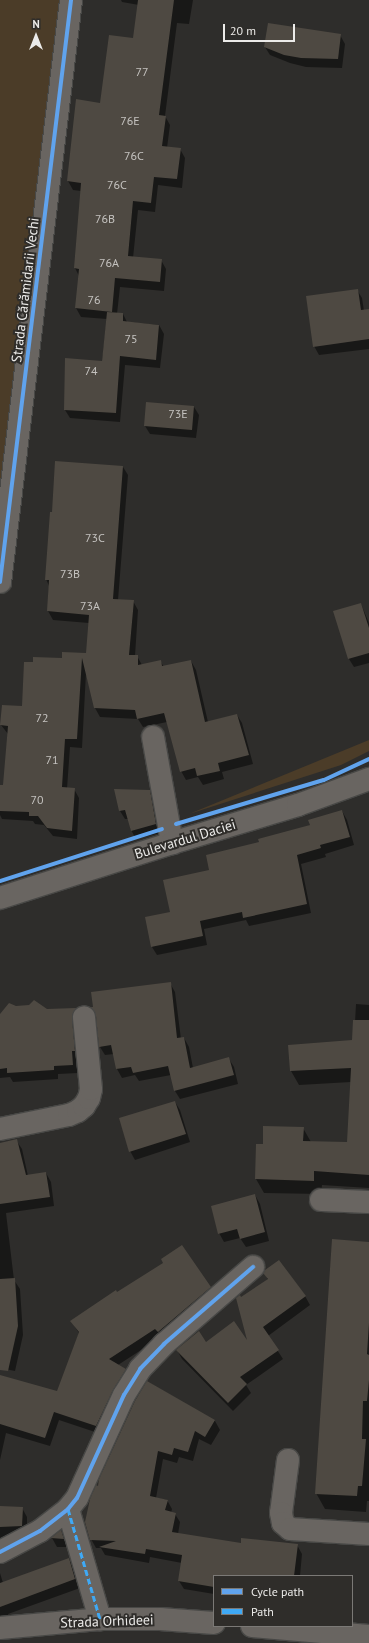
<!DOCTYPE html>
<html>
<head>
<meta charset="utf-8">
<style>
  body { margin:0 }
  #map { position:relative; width:369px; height:1643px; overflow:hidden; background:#2e2d2b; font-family:"PT Sans",sans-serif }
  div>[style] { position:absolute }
  .green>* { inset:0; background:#4b3c28 }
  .shadow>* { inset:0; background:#0007 }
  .building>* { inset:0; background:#4e4942 }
  .roads { filter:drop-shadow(1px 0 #484846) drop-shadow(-1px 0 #484846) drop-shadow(0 1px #484846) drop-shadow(0 -1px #484846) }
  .minor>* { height:22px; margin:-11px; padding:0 11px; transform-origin:11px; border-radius:11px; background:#696561 }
  .quiet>* { height:3px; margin-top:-1.5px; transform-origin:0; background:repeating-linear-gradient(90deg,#3fa9f5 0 6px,transparent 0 9px) }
  .cycleway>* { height:4px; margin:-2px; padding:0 2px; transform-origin:2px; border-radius:2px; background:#60a3ed }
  span { translate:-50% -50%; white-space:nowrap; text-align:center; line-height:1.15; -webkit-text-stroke:4px #2f2d2a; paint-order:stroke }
  .number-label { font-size:12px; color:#c4c2bf }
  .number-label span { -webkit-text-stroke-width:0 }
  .street-label { font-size:14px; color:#ecebe9 }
  .legend { position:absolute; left:213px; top:1575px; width:140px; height:52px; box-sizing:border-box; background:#2f2d2a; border:1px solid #7b7976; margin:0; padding:5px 7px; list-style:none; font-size:12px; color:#ecebe9 }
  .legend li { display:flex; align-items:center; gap:8px; height:20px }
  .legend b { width:20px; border:1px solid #7b7976 }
  .north { position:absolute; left:16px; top:16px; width:40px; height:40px; -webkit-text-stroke:3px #2f2d2a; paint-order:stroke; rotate:0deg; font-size:11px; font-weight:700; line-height:16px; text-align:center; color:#ecebe9 }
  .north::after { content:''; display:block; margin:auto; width:14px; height:18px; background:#ecebe9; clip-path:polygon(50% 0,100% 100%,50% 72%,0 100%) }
  .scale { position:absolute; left:223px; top:24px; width:72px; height:18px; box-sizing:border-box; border:2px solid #ecebe9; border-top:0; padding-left:5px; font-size:12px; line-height:14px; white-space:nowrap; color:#ecebe9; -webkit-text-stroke:3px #2f2d2a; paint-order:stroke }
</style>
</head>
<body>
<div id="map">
  <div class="green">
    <i style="clip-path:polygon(0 0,60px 0,0 487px)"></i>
    <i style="clip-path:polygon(369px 740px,369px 751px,341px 765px,189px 814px)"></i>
  </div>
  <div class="shadow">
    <i style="clip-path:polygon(121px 0,193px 0,189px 24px,177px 23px,165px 116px,170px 125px,167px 148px,180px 149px,185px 158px,182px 188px,158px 185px,155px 212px,138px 210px,133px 258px,161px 260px,166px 269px,164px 291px,120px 287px,117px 314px,123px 314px,127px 322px,159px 325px,164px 334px,160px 368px,125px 365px,120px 422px,70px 418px,65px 410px,102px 362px,107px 319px,81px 317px,76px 308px,79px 276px,75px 268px,81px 191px,73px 190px,68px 181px,101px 104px,134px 39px,139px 5px,122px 2px)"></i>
    <i style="clip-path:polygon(340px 35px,345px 44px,342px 68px,306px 67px,290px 63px,270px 55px,265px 47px)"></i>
    <i style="clip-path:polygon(357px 290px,362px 298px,364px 311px,369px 310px,369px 349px,319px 355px,314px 346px)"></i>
    <i style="clip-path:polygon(194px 407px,199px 415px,196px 438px,150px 434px,145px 426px)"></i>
    <i style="clip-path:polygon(123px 467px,128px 475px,118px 600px,133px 601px,138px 610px,135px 656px,137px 656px,142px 665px,160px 661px,164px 667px,191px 661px,196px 670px,208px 722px,237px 715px,242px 723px,253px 764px,222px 772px,224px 779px,203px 785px,198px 777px,186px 780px,181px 771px,167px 722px,143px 727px,138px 719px,100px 717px,95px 708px,86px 673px,82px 748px,70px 747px,67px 789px,74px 789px,79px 798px,77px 839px,53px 836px,44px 825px,35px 824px,33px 821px,2px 819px,0 815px,0 786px,4px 786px,8px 734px,1px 725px,3px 706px,23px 707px,63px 659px,87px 654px,89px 623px,53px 620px,48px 611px,49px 586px,46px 579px)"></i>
    <i style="clip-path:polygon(361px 604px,369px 623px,369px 663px,354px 667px,349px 659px)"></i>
    <i style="clip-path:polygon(149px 791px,154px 799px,160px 833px,136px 839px,131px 830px,129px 819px,125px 819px,120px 811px)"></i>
    <i style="clip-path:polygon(342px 811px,347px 820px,354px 845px,325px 854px,326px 857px,301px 864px,311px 913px,249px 926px,246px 920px,204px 929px,207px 945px,157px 955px,152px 947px,171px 912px,210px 871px,260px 843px,311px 825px)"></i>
    <i style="clip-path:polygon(170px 983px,175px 992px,181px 1039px,184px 1038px,189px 1047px,193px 1068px,229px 1059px,234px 1067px,238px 1084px,180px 1099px,175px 1091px,171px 1075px,139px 1081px,135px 1075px,122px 1078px,117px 1069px,114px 1054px,105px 1055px,100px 1047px)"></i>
    <i style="clip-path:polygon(356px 1004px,369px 1005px,369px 1188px,322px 1185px,321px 1194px,264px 1193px,256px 1179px,264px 1145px,303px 1128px,311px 1142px,348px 1143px,351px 1082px,299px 1085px,291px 1071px,289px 1046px,354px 1041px)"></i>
    <i style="clip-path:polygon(15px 1007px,46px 1010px,75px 1009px,80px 1017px,79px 1060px,77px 1060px,78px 1073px,58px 1074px,58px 1079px,13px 1082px,10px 1077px,0 1078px,0 1015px)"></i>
    <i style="clip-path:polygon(175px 1102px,180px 1110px,190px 1142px,135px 1160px,130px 1151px)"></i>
    <i style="clip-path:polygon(16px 1140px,22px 1149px,28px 1176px,46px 1173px,51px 1182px,54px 1206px,6px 1213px,14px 1280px,20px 1289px,23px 1335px,15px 1371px,0 1368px,0 1144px)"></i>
    <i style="clip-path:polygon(255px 1195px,260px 1204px,269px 1241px,246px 1247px,240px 1238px,224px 1242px,219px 1233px)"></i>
    <i style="clip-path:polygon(369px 1243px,369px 1501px,367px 1501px,366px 1512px,325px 1509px,316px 1493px)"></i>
    <i style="clip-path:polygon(265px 1273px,305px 1296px,310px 1305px,268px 1336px,283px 1359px,246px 1385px,251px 1393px,233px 1411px,182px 1359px,177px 1350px,205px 1343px,249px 1345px,241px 1298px,268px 1280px)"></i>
    <i style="clip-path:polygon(210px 1287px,215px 1296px,161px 1337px,118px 1365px,125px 1369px,130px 1378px,101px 1434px,59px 1420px,50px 1446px,6px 1433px,0 1460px,0 1376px,58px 1393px,79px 1333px,71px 1321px,116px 1293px)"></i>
    <i style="clip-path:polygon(148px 1382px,215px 1421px,220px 1430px,211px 1445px,199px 1439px,193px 1461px,179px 1457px,177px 1463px,163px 1459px,156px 1498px,167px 1500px,172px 1509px,171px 1513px,175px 1514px,180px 1522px,178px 1534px,242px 1544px,297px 1545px,302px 1554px,300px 1576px,214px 1576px,214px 1594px,184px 1589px,179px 1581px,182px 1563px,150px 1557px,149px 1563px,105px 1555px,101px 1548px,96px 1548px,91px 1539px,99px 1487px)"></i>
    <i style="clip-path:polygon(0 1507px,22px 1508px,27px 1517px,27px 1535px,0 1544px)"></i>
    <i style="clip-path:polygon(61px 1532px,66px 1540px,68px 1547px,57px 1547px,52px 1538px)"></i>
    <i style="clip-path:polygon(69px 1559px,74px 1568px,80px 1588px,8px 1614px,9px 1617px,0 1618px,0 1573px,3px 1583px)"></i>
  </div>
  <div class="building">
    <i style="clip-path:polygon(138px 0,174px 0,159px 115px,166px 116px,162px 146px,181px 148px,177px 179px,154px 177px,151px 203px,133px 201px,128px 256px,162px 259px,160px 282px,115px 278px,112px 312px,75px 308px,79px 269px,74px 268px,81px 183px,67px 181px,76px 99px,100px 103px,109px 35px,133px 38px)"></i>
    <i style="clip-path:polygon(268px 23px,341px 34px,338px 59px,301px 58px,284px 55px,264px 47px)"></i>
    <i style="clip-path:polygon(358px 289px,361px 310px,369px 309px,369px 339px,313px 347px,306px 296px)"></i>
    <i style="clip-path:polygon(107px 312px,123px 313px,123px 321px,159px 325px,156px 360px,120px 356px,116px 413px,64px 410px,65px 358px,102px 361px)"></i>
    <i style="clip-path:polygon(146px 402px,194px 406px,192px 430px,144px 426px)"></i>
    <i style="clip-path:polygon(55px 461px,123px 466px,113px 599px,134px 600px,129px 655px,138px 655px,138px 665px,161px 660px,162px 666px,191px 660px,205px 722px,237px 714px,249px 755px,218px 763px,220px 771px,197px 776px,195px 768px,180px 772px,164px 713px,137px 719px,135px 710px,94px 708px,82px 658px,77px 739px,65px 739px,62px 787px,75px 788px,72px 831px,47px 828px,38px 816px,29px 816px,29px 812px,0 811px,0 785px,3px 785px,8px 726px,0 725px,2px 705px,22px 706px,24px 662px,33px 662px,33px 657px,62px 658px,62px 652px,86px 653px,89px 615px,47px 611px,49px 580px,45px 580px,50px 512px,52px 512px)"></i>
    <i style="clip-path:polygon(361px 603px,369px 628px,369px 653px,348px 659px,333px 611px)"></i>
    <i style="clip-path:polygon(114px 789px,150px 790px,156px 824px,131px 831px,125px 810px,119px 811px)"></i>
    <i style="clip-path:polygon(342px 810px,350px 837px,320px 845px,321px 848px,297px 855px,307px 904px,243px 918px,242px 912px,200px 921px,203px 936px,151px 947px,145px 917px,170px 912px,163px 880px,209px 870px,206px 855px,259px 842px,258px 839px,310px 825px,308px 820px)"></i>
    <i style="clip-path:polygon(171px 982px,177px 1038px,184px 1037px,190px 1068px,229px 1057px,234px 1075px,174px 1091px,168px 1066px,133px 1073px,131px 1067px,116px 1069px,111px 1045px,99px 1047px,96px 1016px,91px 1007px,93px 1007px,91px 992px)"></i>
    <i style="clip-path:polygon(34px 1000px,47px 1009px,76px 1008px,72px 1018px,75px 1051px,72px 1051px,73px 1065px,54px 1066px,54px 1070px,7px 1073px,7px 1068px,0 1069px,0 1014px,9px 1003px,16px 1006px,29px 1005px)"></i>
    <i style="clip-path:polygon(353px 1020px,369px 1020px,369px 1175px,314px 1171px,314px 1181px,255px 1179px,256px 1144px,263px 1144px,263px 1126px,304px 1127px,303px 1141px,347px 1142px,351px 1068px,290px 1071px,288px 1045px,352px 1040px)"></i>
    <i style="clip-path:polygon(175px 1101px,186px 1134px,129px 1152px,119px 1118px)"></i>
    <i style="clip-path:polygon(17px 1139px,26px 1175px,46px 1172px,50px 1197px,0 1204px,0 1143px)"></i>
    <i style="clip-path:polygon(255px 1194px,265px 1232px,240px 1239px,237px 1229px,218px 1234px,211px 1206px)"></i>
    <i style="clip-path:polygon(332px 1239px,369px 1242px,369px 1323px,367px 1354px,369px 1355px,369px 1380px,367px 1401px,363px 1401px,362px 1439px,366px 1439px,362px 1486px,358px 1486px,357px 1496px,315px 1494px)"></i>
    <i style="clip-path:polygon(182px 1245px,211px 1287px,158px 1332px,155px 1329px,109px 1359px,126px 1369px,113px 1390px,96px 1426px,54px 1412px,45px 1438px,0 1424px,0 1375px,57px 1391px,79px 1332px,70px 1321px,116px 1290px,117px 1292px,163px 1263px,161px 1259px)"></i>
    <i style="clip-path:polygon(279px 1260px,306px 1296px,263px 1327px,279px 1350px,240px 1377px,247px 1384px,228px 1403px,176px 1350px,199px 1331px,206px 1342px,234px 1321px,247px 1340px,236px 1298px,240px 1295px,241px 1297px,268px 1279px,263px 1273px,265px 1270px)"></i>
    <i style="clip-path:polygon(15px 1278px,18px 1326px,8px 1371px,0 1370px,0 1279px)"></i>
    <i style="clip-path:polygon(147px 1381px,215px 1420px,205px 1437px,195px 1431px,188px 1452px,174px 1448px,172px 1455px,158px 1451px,150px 1496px,168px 1500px,165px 1510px,176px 1513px,172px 1532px,241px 1543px,241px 1538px,298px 1544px,294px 1576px,214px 1576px,214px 1587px,178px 1581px,182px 1555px,146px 1549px,145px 1554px,99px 1547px,116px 1541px,90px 1540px,85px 1522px,90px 1499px,96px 1485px,98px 1486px,99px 1479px,135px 1401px)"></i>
    <i style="clip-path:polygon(0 1506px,23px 1507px,22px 1526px,0 1527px)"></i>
    <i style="clip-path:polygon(61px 1530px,64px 1539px,51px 1538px)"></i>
    <i style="clip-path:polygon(69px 1558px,75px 1579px,0 1607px,0 1583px)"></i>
  </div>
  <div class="roads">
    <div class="minor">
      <i style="left:0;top:582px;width:586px;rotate:-83.04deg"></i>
      <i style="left:153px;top:737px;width:108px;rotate:79.8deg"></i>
      <i style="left:0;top:898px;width:181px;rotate:-17.7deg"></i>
      <i style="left:172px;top:843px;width:132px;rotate:-16.8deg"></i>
      <i style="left:298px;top:805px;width:76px;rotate:-20.1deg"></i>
      <i style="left:0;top:1129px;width:70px;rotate:-11.5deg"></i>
      <i style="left:69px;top:1115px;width:10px;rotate:-24deg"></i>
      <i style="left:78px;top:1111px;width:8px;rotate:-40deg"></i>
      <i style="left:84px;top:1106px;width:9px;rotate:-58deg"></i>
      <i style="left:89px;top:1098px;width:9px;rotate:-77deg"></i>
      <i style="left:91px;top:1089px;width:72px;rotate:-95.6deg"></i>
      <i style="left:321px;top:1200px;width:48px;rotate:2.4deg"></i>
      <i style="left:288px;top:1460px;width:53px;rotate:97.5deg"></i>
      <i style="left:281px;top:1513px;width:10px;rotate:79deg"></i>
      <i style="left:283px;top:1523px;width:9px;rotate:41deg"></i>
      <i style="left:290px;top:1529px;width:79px;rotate:3.6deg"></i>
      <i style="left:68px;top:1509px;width:115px;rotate:73.8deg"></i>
      <i style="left:0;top:1552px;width:45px;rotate:-27.7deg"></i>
      <i style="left:40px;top:1531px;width:36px;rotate:-38deg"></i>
      <i style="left:68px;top:1509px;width:14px;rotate:-51deg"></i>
      <i style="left:77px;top:1498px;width:113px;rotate:-65.5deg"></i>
      <i style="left:124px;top:1395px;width:31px;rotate:-58deg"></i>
      <i style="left:140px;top:1369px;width:35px;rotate:-46deg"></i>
      <i style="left:164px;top:1344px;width:118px;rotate:-40.9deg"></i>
      <i style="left:252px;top:1626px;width:117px;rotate:4.9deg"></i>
      <i style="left:0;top:1628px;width:100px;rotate:-5.1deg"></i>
      <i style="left:100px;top:1619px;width:60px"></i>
      <i style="left:160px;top:1619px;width:54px;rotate:4.2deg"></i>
    </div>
  </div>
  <div class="quiet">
    <i style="left:68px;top:1509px;width:115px;rotate:73.8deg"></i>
  </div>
  <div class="cycleway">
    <i style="left:0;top:582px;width:586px;rotate:-83.04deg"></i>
    <i style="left:176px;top:824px;width:154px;rotate:-16.6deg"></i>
    <i style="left:324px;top:780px;width:50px;rotate:-25deg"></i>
    <i style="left:0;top:881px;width:170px;rotate:-17.8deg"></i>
    <i style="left:0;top:1552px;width:45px;rotate:-27.7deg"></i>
    <i style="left:40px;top:1531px;width:36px;rotate:-38deg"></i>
    <i style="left:68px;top:1509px;width:14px;rotate:-51deg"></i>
    <i style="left:77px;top:1498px;width:113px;rotate:-65.5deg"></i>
    <i style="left:124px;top:1395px;width:31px;rotate:-58deg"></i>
    <i style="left:140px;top:1369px;width:35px;rotate:-46deg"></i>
    <i style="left:164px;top:1344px;width:118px;rotate:-40.9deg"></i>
  </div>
  <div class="number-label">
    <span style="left:142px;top:72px">77</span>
    <span style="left:130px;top:121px">76E</span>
    <span style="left:134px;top:156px">76C</span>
    <span style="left:117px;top:185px">76C</span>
    <span style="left:105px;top:219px">76B</span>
    <span style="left:109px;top:263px">76A</span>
    <span style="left:94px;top:300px">76</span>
    <span style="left:131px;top:339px">75</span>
    <span style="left:91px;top:371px">74</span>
    <span style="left:178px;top:414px">73E</span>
    <span style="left:95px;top:538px">73C</span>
    <span style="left:70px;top:574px">73B</span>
    <span style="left:90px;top:606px">73A</span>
    <span style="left:42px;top:718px">72</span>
    <span style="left:52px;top:760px">71</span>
    <span style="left:37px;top:800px">70</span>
  </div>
  <div class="street-label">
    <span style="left:25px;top:290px;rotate:-83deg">Strada Cărămidarii Vechi</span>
    <span style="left:185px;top:839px;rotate:-17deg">Bulevardul Daciei</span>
    <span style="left:107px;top:1621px;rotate:-2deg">Strada Orhideei</span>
  </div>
  <ul class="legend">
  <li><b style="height:5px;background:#60a3ed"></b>Cycle path</li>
  <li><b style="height:5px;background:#3fa9f5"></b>Path</li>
  </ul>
  <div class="north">N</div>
  <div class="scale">20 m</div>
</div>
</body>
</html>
